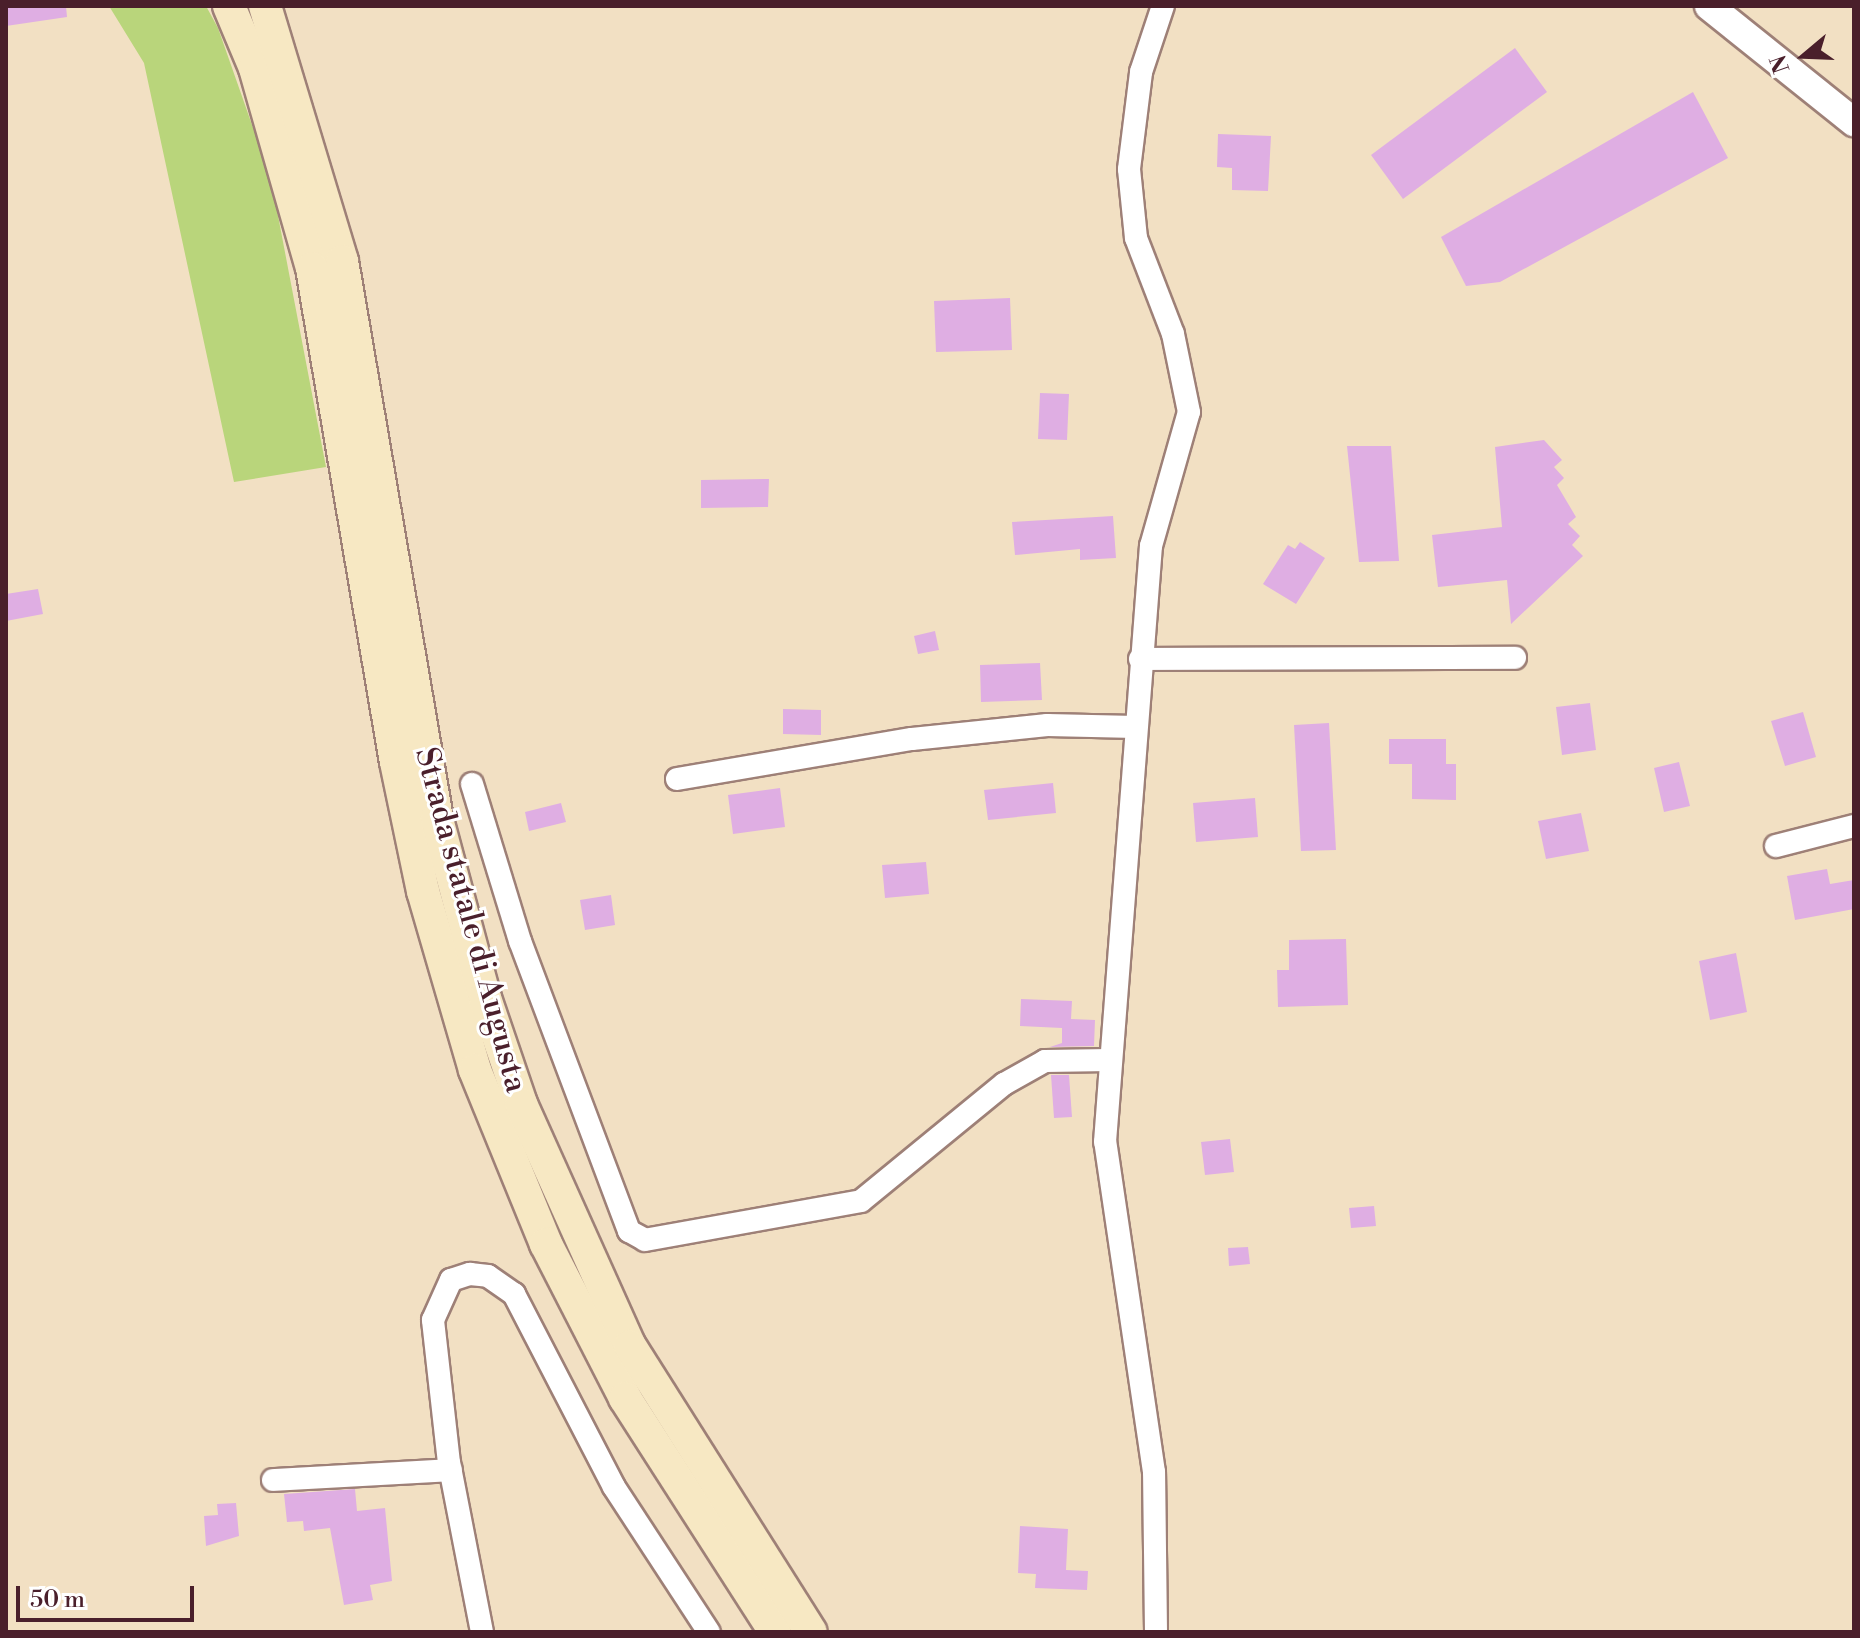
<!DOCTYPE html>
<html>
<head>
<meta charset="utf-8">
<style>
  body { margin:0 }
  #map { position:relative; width:1860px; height:1638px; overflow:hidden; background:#f2e0c3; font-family:"Libre Bodoni",serif }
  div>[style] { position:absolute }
  .green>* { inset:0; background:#b9d57b }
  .building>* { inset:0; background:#dfaee3 }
  .roads { filter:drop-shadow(2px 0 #9e8077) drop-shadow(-2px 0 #9e8077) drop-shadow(0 2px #9e8077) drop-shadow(0 -2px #9e8077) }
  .minor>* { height:22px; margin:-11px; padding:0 11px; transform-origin:11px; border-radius:11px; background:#fff }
  .tertiary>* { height:28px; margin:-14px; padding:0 14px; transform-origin:14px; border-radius:14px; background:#fff }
  .secondary>* { height:32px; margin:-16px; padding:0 16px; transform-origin:16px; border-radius:16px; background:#f7e8c3 }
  span { translate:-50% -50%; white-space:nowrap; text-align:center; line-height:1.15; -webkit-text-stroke:6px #fff; paint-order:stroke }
  .street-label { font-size:32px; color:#4a1f2b }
  .frame { position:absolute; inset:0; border:8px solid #4a1f2b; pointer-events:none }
  .north { position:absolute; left:1764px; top:16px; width:80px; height:80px; -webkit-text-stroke:6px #fff; paint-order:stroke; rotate:251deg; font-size:22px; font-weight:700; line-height:32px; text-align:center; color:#4a1f2b }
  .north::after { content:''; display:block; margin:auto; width:28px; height:36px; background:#4a1f2b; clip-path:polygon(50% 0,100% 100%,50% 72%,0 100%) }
  .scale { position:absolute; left:16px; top:1586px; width:178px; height:36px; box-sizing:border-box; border:4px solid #4a1f2b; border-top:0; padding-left:10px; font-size:24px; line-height:28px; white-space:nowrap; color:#4a1f2b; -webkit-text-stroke:6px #fff; paint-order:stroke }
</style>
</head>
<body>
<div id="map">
  <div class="green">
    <i style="clip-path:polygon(109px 6px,206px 6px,218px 28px,271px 179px,326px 467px,234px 482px,144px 63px)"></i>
  </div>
  <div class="building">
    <i style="clip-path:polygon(6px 6px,66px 6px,67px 17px,6px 26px)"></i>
    <i style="clip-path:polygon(1515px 48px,1547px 92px,1403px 199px,1371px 155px)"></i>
    <i style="clip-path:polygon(1693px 92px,1728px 158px,1500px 282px,1466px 286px,1441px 237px)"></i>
    <i style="clip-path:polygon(1218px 134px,1271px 136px,1268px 191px,1232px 190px,1232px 168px,1217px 167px)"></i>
    <i style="clip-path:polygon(1010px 298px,1012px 350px,936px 352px,934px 301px)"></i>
    <i style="clip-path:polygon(1040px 393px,1069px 394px,1067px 440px,1038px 439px)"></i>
    <i style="clip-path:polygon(1544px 440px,1562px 460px,1554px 467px,1564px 478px,1557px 485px,1576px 517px,1568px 524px,1580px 536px,1572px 545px,1583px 556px,1511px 624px,1507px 580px,1438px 587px,1432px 535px,1502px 527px,1495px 447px)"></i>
    <i style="clip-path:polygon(1347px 446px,1391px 446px,1399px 561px,1359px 562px)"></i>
    <i style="clip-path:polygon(769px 479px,768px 507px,701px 508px,701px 480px)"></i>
    <i style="clip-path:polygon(1113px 516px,1116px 558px,1080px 560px,1080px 549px,1015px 555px,1012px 522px)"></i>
    <i style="clip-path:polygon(1300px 542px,1325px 558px,1296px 604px,1263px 584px,1288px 545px,1295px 549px)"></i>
    <i style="clip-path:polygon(38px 589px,43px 614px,6px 621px,6px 594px)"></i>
    <i style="clip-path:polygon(935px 631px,939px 650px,918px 654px,914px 636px)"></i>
    <i style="clip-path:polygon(1040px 663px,1042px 700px,981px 702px,980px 665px)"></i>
    <i style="clip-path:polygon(1590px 703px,1596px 750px,1562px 755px,1556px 707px)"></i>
    <i style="clip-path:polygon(783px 709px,821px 710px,821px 735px,783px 734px)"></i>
    <i style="clip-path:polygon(1803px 712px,1816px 757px,1785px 766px,1771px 721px)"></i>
    <i style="clip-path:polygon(1329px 723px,1336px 850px,1301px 851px,1294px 725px)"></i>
    <i style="clip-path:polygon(1389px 739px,1446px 739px,1446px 764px,1456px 764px,1456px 800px,1412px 799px,1412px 764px,1389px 764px)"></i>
    <i style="clip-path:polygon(1679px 762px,1690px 806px,1664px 812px,1654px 768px)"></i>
    <i style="clip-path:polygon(1053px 783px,1056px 813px,988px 820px,984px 790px)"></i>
    <i style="clip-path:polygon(780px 788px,785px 827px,733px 834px,728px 795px)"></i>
    <i style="clip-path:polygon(1255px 798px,1258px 837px,1196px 842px,1193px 803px)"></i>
    <i style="clip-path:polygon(561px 803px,566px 822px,529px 831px,525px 812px)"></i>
    <i style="clip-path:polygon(1581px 813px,1589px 851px,1546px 859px,1538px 821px)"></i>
    <i style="clip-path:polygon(926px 862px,929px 894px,885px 898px,882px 865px)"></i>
    <i style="clip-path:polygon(1827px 869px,1830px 884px,1854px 880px,1854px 909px,1795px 920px,1787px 876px)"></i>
    <i style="clip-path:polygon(611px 895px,615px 925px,585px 930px,580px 900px)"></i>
    <i style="clip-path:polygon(1346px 939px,1348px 1005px,1278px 1007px,1277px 970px,1289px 970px,1289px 940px)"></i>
    <i style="clip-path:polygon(1736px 953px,1747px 1012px,1710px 1020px,1699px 961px)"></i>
    <i style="clip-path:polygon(1021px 999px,1072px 1001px,1071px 1019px,1095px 1020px,1094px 1046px,1050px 1047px,1062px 1043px,1062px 1028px,1020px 1026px)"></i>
    <i style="clip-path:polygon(1051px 1075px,1069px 1075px,1072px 1117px,1054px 1118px)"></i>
    <i style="clip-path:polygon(1230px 1139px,1234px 1172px,1205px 1175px,1201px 1142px)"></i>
    <i style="clip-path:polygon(1374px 1206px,1376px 1226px,1351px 1228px,1349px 1208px)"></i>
    <i style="clip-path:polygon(1248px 1247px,1250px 1264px,1229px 1266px,1228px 1248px)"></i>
    <i style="clip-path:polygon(355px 1489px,357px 1511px,385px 1508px,392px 1581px,370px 1585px,373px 1600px,344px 1605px,330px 1528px,304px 1531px,303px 1521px,287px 1522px,284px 1494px)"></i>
    <i style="clip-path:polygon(236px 1503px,239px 1536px,206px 1546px,204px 1516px,218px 1515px,217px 1504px)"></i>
    <i style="clip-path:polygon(1020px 1526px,1068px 1529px,1066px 1570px,1088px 1571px,1087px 1590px,1035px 1588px,1036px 1574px,1018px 1573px)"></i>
  </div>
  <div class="roads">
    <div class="minor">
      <i style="left:1140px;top:659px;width:375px;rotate:-0.2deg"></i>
      <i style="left:677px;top:779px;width:238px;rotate:-9.7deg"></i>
      <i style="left:912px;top:739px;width:136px;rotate:-5.9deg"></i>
      <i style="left:1047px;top:725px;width:89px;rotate:1.3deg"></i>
      <i style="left:472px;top:784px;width:164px;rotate:73deg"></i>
      <i style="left:520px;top:941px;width:310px;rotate:69.4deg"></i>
      <i style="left:629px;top:1231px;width:18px;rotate:29deg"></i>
      <i style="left:645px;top:1240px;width:219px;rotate:-10.2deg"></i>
      <i style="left:861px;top:1201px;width:185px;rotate:-39.3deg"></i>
      <i style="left:1004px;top:1084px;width:47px;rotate:-29.3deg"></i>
      <i style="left:1045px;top:1061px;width:65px;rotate:-0.9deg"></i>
      <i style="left:1776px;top:846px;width:81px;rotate:-14.4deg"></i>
      <i style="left:273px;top:1480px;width:178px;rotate:-3.2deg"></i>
      <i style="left:482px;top:1632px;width:172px;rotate:-101deg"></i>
      <i style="left:449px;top:1463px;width:144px;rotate:-96.4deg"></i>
      <i style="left:433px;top:1320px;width:44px;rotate:-65.8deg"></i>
      <i style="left:451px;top:1280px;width:20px;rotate:-18deg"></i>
      <i style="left:470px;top:1274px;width:18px;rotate:6deg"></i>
      <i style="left:488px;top:1276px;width:32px;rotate:35deg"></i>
      <i style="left:514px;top:1294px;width:217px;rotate:62.6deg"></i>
      <i style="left:614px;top:1487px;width:173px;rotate:56.8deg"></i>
      <i style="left:1156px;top:1632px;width:160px;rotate:-90.7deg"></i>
      <i style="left:1154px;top:1472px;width:334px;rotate:-98.4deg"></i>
      <i style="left:1105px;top:1142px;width:598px;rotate:-85.59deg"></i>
      <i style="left:1151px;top:546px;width:139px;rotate:-74.2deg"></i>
      <i style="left:1189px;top:412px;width:80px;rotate:-101.6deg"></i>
      <i style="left:1173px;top:334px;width:103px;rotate:-111.1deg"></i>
      <i style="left:1136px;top:238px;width:69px;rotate:-95.8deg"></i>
      <i style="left:1129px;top:169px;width:98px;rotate:-82.9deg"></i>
      <i style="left:1141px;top:72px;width:70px;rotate:-71.6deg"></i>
    </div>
    <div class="tertiary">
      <i style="left:1709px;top:6px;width:186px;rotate:38.7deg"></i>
    </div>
    <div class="secondary">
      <i style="left:229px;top:6px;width:67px;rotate:67.2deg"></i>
      <i style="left:255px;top:68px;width:208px;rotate:74.1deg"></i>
      <i style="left:312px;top:268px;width:501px;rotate:80.35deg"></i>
      <i style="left:396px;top:762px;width:132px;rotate:78.2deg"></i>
      <i style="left:423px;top:891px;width:186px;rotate:73.8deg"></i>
      <i style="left:475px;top:1070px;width:188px;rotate:67.8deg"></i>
      <i style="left:546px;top:1244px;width:173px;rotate:62.8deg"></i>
      <i style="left:625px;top:1398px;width:278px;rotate:57.3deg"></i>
      <i style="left:265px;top:6px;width:266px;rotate:73.2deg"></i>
      <i style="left:342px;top:261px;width:566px;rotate:80.34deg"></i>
      <i style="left:437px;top:819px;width:185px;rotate:75deg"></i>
      <i style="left:485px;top:998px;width:112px;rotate:71.2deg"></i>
      <i style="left:521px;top:1104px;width:265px;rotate:65.8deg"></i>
      <i style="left:630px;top:1346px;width:338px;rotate:57.7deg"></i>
    </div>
  </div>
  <div class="street-label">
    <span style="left:471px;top:920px;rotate:75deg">Strada statale di Augusta</span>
  </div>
  <div class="frame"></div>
  <div class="north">N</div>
  <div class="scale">50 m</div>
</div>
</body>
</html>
